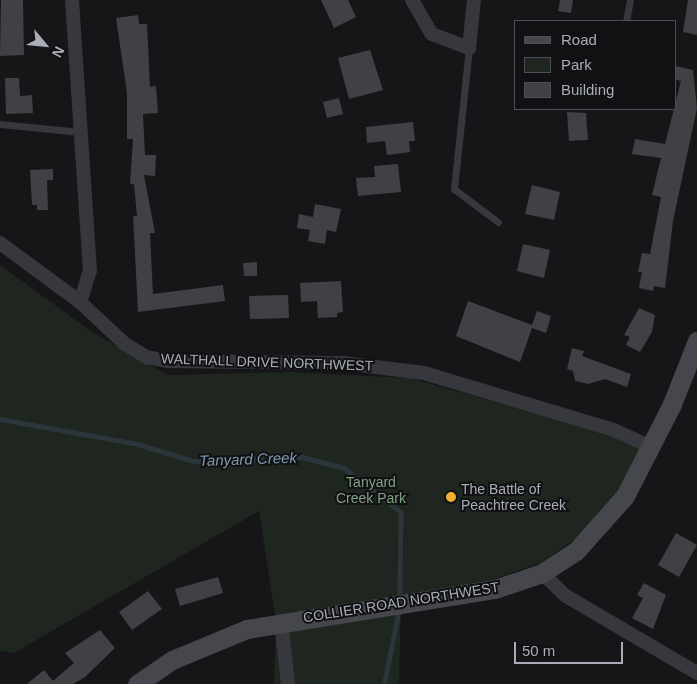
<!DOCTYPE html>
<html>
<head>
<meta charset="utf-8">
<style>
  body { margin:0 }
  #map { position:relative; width:697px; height:684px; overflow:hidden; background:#161618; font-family:Helvetica,sans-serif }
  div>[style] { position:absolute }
  .green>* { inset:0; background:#1e261f }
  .stream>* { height:4.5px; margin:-2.25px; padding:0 2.25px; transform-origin:2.25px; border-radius:2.25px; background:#2c353c }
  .building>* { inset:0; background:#404145 }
  .lane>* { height:7px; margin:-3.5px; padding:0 3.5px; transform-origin:3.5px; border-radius:3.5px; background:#37383d }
  .street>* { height:14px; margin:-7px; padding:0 7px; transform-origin:7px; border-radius:7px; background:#37383d }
  .secondary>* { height:19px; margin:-9.5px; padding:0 9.5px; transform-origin:9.5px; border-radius:9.5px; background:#45474d }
  .dots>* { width:14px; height:14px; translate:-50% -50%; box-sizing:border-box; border:2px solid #111113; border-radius:50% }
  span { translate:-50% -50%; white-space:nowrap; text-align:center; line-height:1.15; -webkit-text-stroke:4px #111113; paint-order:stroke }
  .street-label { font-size:14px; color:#a8adb8 }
  .park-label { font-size:14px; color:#7fa381 }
  .poi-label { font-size:14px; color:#a8adb8 }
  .left { translate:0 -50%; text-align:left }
  .water-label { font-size:15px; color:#7f9bb3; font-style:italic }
  .legend { position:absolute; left:514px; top:20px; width:162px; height:90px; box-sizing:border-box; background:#111113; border:1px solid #4d4f55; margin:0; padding:6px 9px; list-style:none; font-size:15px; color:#a8adb8 }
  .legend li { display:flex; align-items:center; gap:10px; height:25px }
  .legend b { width:25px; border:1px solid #4d4f55 }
  .north { position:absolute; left:20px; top:20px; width:50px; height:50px; -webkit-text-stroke:4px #111113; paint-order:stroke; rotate:118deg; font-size:14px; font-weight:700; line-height:20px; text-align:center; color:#a8adb8 }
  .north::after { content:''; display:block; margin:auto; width:18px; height:22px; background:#a8adb8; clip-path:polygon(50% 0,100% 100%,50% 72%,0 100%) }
  .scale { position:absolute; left:514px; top:642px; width:109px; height:22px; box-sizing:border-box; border:2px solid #a8adb8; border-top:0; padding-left:6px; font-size:15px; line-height:18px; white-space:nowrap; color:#a8adb8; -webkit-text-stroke:4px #111113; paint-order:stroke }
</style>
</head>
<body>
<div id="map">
  <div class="green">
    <i style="clip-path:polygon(0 265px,92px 332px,168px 375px,289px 372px,410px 378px,643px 443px,629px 480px,592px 527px,542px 562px,457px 592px,401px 601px,399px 684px,274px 684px,276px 621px,259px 511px,14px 653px,0 651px)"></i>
  </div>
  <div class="stream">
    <i style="left:0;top:419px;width:136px;rotate:10.2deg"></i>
    <i style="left:134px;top:443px;width:63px;rotate:16.7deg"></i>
    <i style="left:194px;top:461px;width:108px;rotate:-2.1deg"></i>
    <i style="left:302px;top:457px;width:43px;rotate:14.7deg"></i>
    <i style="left:344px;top:468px;width:72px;rotate:37.7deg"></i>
    <i style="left:401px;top:512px;width:87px;rotate:90.7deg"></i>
    <i style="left:384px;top:684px;width:76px;rotate:-78.7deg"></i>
  </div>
  <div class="building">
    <i style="clip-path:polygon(1px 0,23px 0,24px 55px,0 56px)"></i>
    <i style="clip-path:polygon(321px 0,348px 0,356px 17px,334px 28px)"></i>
    <i style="clip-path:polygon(560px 0,573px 0,571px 13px,558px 11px)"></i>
    <i style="clip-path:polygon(688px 0,697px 0,697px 35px,683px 32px)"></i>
    <i style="clip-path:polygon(138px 15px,139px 24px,147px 24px,150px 87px,156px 86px,158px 113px,143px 114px,145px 155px,156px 155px,155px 176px,144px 175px,155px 233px,150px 233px,153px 294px,223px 285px,225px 301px,138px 312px,133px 216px,137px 216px,134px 184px,130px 184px,133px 139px,127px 139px,127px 93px,116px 18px)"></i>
    <i style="clip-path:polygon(370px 50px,383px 90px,349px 99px,338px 58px)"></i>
    <i style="clip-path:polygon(676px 66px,693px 70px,697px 108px,673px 221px,665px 288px,654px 286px,653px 291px,639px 288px,642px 272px,638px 272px,642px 253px,650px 254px,661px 197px,652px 195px,661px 158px,632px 154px,635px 139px,665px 144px,681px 81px,676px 80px)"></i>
    <i style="clip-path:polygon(5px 78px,19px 78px,20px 96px,32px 95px,33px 113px,6px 114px)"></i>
    <i style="clip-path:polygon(339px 98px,343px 114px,327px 118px,323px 102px)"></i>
    <i style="clip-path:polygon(567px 112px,586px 113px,588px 140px,569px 141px)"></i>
    <i style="clip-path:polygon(413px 122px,415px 141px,409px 141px,410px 152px,387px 155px,385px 141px,367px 143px,366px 127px)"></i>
    <i style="clip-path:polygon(398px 164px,401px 192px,358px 196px,356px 178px,375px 177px,374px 166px)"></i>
    <i style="clip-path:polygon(53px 169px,53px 180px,47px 180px,48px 210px,37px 210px,37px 205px,32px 205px,30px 170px)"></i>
    <i style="clip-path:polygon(532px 185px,560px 192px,554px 220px,525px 214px)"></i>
    <i style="clip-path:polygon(315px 204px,341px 209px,336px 232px,327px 230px,325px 244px,308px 241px,310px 230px,297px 228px,299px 214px,313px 217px)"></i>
    <i style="clip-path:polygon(523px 244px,550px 250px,544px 278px,517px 271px)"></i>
    <i style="clip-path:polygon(257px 262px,257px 276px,244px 276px,243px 263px)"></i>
    <i style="clip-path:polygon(341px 281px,343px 312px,337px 313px,337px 317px,318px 318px,317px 301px,301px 302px,300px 283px)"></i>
    <i style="clip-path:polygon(288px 295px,289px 318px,250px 319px,249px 296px)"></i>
    <i style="clip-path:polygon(468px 301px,532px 325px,537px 311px,551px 316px,546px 333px,532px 328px,520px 362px,456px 336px)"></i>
    <i style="clip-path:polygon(639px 308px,655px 315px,652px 332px,640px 352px,626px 345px,630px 337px,624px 335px)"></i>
    <i style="clip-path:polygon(572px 348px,584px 351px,582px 356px,631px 374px,627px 387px,605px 379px,588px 384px,575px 381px,573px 371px,567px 369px)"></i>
    <i style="clip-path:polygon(676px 533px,697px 545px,679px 577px,658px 565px)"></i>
    <i style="clip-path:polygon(218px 577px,223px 593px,180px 606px,175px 589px)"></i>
    <i style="clip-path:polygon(644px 583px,666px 595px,653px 629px,632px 618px,643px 598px,637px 595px)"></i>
    <i style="clip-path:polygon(148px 591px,162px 609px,132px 630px,119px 612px)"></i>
    <i style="clip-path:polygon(100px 630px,115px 648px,85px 677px,73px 684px,27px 684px,44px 670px,53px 681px,74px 663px,65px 653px)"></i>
  </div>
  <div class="lane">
    <i style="left:626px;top:21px;width:21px;rotate:-79deg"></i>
    <i style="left:469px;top:48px;width:142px;rotate:96.1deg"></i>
    <i style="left:454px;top:189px;width:55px;rotate:36.9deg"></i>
    <i style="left:0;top:124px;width:81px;rotate:5.6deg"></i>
  </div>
  <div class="street">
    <i style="left:72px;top:0;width:271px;rotate:86.2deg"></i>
    <i style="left:90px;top:270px;width:34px;rotate:107deg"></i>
    <i style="left:412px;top:0;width:39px;rotate:60deg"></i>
    <i style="left:432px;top:34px;width:40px;rotate:21deg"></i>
    <i style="left:469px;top:48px;width:48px;rotate:-84.1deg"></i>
    <i style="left:0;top:243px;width:99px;rotate:36.4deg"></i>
    <i style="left:80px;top:302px;width:62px;rotate:43deg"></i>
    <i style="left:125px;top:344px;width:26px;rotate:31deg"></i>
    <i style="left:147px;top:357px;width:21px;rotate:11deg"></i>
    <i style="left:168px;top:361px;width:175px;rotate:0.7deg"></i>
    <i style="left:343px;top:363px;width:82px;rotate:7deg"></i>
    <i style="left:424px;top:373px;width:198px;rotate:16.7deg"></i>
    <i style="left:614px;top:430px;width:41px;rotate:24.7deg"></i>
    <i style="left:542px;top:573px;width:33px;rotate:44deg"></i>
    <i style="left:566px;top:596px;width:152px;rotate:30.4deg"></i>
    <i style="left:281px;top:621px;width:63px;rotate:83.7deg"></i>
  </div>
  <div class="secondary">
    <i style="left:137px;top:684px;width:42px;rotate:-34.4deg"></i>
    <i style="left:172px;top:660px;width:81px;rotate:-22.5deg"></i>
    <i style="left:247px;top:629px;width:251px;rotate:-9.2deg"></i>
    <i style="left:495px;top:589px;width:50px;rotate:-18.8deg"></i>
    <i style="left:542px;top:573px;width:40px;rotate:-32.9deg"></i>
    <i style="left:576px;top:551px;width:74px;rotate:-48.3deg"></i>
    <i style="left:625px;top:496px;width:103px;rotate:-62.9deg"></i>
    <i style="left:672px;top:404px;width:68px;rotate:-68.4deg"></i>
  </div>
  <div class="dots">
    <i style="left:451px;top:497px;background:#f2b134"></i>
  </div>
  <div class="street-label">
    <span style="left:267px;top:362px;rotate:2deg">WALTHALL DRIVE NORTHWEST</span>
    <span style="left:401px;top:602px;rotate:-9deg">COLLIER ROAD NORTHWEST</span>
  </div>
  <div class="park-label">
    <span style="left:371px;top:490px">Tanyard<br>Creek Park</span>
  </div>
  <div class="poi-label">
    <span class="left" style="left:461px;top:497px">The Battle of<br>Peachtree Creek</span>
  </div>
  <div class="water-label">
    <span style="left:248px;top:459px;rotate:-2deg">Tanyard Creek</span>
  </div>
  <ul class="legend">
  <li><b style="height:6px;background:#45474d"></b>Road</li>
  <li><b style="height:14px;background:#1e261f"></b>Park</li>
  <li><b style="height:14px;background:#404145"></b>Building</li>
  </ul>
  <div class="north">N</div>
  <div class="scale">50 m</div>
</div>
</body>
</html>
